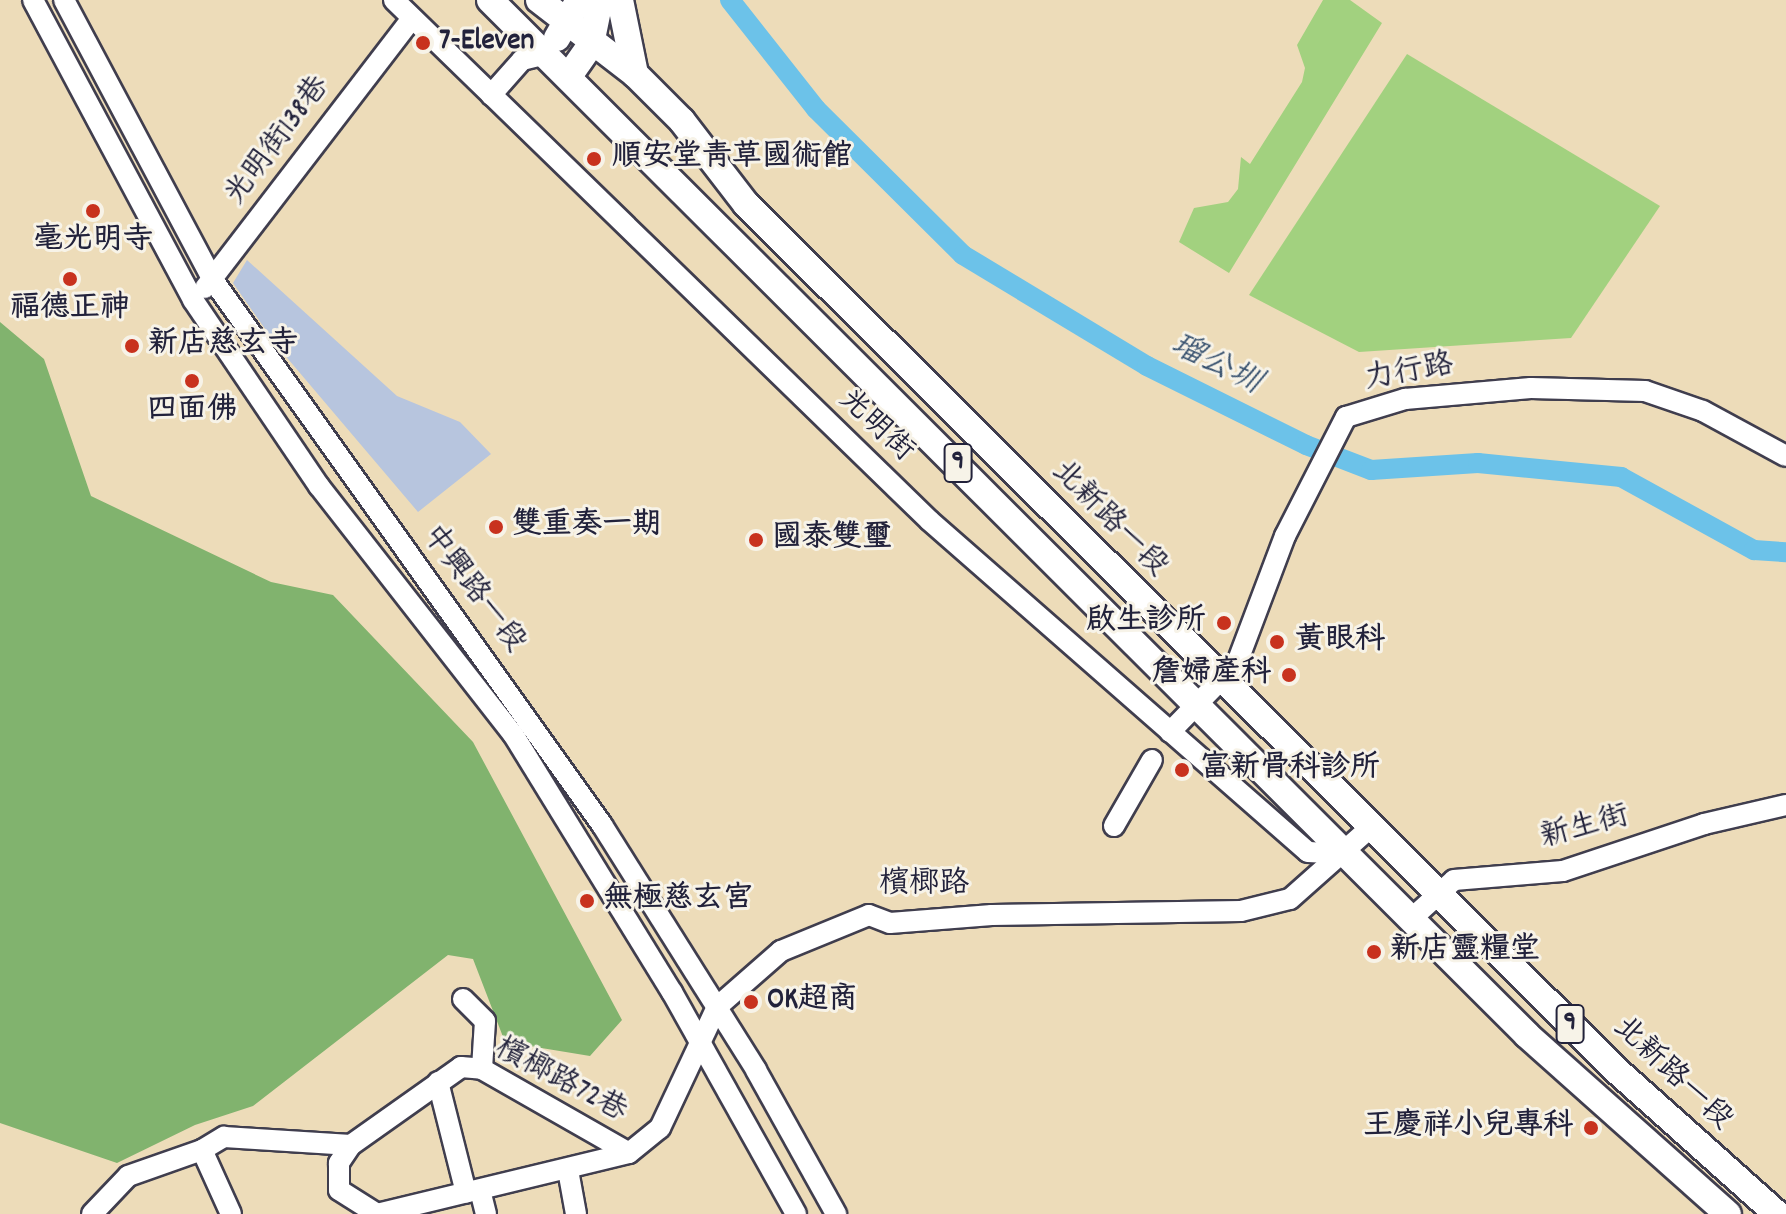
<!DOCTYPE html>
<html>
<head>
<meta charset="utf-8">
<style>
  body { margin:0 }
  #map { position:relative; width:1786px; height:1214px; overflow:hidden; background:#eddcb9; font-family:Dekko,"LXGW WenKai TC",sans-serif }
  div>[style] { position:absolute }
  .industrial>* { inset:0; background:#b7c5de }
  .green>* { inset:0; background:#a2d17f }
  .forest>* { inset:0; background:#81b36e }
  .canal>* { height:20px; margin:-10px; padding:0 10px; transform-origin:10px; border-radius:10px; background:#6cc2e9 }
  .roads { filter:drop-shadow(2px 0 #403e4e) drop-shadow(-2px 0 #403e4e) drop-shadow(0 2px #403e4e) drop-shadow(0 -2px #403e4e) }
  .minor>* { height:20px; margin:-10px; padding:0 10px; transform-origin:10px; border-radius:10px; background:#fff }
  .major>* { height:26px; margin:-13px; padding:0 13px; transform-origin:13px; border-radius:13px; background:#fff }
  .dots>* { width:22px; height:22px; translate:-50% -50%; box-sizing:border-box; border:4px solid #f7f3e8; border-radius:50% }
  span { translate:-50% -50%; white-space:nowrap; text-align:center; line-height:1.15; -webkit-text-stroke:6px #f7f3e8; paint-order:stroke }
  .shield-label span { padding:2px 6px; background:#f7f3e8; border:2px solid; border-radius:6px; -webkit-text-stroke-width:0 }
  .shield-label { font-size:28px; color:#22223b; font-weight:700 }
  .poi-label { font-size:30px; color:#22223b; font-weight:700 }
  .left { translate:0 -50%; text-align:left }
  .right { translate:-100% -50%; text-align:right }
  .street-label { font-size:30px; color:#22223b }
  .water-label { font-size:32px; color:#38526f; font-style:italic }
</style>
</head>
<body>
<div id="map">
  <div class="industrial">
    <i style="clip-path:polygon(247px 260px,397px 396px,460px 422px,491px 454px,418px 512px,277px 346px,233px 283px)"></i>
  </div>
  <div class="green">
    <i style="clip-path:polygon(1323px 0,1350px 0,1382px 23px,1229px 273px,1179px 242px,1194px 208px,1228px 202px,1238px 189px,1241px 157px,1250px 164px,1302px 82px,1305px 68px,1297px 45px)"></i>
    <i style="clip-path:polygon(1407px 54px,1660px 206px,1571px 338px,1359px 352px,1249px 295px)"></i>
  </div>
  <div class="forest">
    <i style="clip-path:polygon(0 322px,44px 359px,91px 496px,271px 582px,333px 595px,473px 742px,622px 1020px,590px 1056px,505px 1042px,473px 959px,448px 955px,253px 1106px,195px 1125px,117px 1163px,0 1123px)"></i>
  </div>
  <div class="canal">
    <i style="left:730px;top:0;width:139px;rotate:51.7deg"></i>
    <i style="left:816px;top:109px;width:207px;rotate:44.8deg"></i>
    <i style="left:963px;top:255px;width:215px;rotate:31.1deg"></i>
    <i style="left:1147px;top:366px;width:178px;rotate:26.4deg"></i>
    <i style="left:1306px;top:445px;width:70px;rotate:21deg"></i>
    <i style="left:1371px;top:470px;width:107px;rotate:-3.7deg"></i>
    <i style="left:1478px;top:463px;width:144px;rotate:5.6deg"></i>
    <i style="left:1621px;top:477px;width:152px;rotate:28.8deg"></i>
    <i style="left:1754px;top:550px;width:32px;rotate:4deg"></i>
  </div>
  <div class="roads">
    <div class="minor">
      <i style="left:33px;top:0;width:340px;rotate:61.9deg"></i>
      <i style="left:193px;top:300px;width:225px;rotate:55.9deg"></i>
      <i style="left:319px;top:486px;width:315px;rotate:52deg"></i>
      <i style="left:513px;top:734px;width:303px;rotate:58.4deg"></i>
      <i style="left:672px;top:992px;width:254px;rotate:60.8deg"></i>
      <i style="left:64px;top:0;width:317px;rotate:62deg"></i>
      <i style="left:213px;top:280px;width:670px;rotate:54.48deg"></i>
      <i style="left:602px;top:825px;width:289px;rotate:57.8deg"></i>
      <i style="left:756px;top:1070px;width:165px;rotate:60.9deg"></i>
      <i style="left:394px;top:0;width:747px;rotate:44.19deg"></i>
      <i style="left:930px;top:521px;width:502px;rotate:41.21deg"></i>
      <i style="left:1308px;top:852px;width:35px;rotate:3deg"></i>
      <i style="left:491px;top:95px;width:47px;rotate:-48.5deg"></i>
      <i style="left:522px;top:60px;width:25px;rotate:-14deg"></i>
      <i style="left:205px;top:288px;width:340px;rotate:-52.5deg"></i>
      <i style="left:1170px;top:732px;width:96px;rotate:-45.8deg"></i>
      <i style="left:1237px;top:663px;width:136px;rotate:-69.3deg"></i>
      <i style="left:1285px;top:536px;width:134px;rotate:-62.9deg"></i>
      <i style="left:1346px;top:417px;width:62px;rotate:-17deg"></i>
      <i style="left:1405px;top:399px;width:126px;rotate:-5deg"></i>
      <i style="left:1531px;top:388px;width:114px;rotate:1.5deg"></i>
      <i style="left:1645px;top:391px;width:61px;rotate:19deg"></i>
      <i style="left:1703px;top:411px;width:94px;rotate:28.5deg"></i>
      <i style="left:1114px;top:826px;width:76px;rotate:-60.1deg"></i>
      <i style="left:1410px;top:920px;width:59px;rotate:-42.3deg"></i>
      <i style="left:1454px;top:880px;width:109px;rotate:-4.7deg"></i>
      <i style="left:1563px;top:871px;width:149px;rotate:-18.4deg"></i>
      <i style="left:1704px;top:824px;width:84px;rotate:-13deg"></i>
      <i style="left:463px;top:999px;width:31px;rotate:45deg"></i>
      <i style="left:485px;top:1021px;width:48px;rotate:93.6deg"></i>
      <i style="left:438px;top:1082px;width:114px;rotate:75.8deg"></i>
      <i style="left:351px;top:1145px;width:22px;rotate:124deg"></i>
      <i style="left:339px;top:1163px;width:27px;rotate:90deg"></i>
      <i style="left:339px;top:1190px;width:45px;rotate:32.3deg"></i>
      <i style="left:202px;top:1150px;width:26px;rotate:-31deg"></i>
      <i style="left:224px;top:1137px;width:127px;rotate:3.6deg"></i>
      <i style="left:351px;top:1145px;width:135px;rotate:-35.3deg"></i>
      <i style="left:461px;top:1067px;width:21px;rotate:5deg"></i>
      <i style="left:482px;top:1069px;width:169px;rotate:29.7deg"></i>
      <i style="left:568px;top:1170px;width:45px;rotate:79.7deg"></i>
      <i style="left:480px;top:1190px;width:25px;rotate:76deg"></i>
      <i style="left:92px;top:1214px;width:52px;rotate:-46.5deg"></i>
      <i style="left:128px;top:1176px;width:78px;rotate:-19.4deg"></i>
      <i style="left:202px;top:1150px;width:70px;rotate:65.6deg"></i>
      <i style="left:377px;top:1214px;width:259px;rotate:-13.6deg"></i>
      <i style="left:629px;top:1153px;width:40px;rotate:-39deg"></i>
      <i style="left:660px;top:1128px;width:134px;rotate:-64.8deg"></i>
      <i style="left:717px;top:1007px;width:85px;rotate:-41.2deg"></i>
      <i style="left:781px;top:951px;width:95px;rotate:-22.2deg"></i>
      <i style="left:869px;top:915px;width:22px;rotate:21deg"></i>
      <i style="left:890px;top:923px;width:102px;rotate:-4.5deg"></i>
      <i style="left:992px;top:915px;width:249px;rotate:-0.9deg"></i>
      <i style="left:1241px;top:911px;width:50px;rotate:-13.8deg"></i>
      <i style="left:1290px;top:899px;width:108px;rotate:-41.6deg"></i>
    </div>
    <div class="major">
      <i style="left:490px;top:0;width:1465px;rotate:44.94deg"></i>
      <i style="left:1527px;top:1035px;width:269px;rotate:41.7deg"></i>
      <i style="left:539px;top:0;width:121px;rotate:37.6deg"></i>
      <i style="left:635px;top:74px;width:66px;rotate:45deg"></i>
      <i style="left:682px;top:121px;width:105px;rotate:52.4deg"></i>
      <i style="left:746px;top:204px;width:1228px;rotate:44.87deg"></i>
      <i style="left:1616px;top:1070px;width:216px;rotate:41.8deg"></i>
      <i style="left:620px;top:0;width:76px;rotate:78.5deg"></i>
      <i style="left:557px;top:38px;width:44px;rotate:-59.9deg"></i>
      <i style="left:569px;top:76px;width:39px;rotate:-55deg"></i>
      <i style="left:591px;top:44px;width:45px;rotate:-78.4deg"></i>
    </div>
  </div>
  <div class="dots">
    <i style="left:423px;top:43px;background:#c8321e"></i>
    <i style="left:594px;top:159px;background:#c8321e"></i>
    <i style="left:93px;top:211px;background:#c8321e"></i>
    <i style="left:70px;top:279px;background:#c8321e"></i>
    <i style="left:132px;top:346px;background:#c8321e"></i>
    <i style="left:192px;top:381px;background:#c8321e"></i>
    <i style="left:496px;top:527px;background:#c8321e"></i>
    <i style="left:756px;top:540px;background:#c8321e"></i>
    <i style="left:1224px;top:623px;background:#c8321e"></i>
    <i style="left:1277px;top:642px;background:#c8321e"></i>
    <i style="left:1289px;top:675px;background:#c8321e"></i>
    <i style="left:1182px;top:770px;background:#c8321e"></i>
    <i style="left:587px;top:901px;background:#c8321e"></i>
    <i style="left:1374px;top:952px;background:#c8321e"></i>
    <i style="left:751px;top:1002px;background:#c8321e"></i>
    <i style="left:1591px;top:1128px;background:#c8321e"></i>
  </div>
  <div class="shield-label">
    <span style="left:958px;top:463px">9</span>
    <span style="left:1570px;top:1024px">9</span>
  </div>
  <div class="poi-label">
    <span class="left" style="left:439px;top:43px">7-Eleven</span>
    <span class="left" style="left:612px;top:159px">順安堂青草國術館</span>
    <span style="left:93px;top:242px">毫光明寺</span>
    <span style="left:70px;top:310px">福德正神</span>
    <span class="left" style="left:148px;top:346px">新店慈玄寺</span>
    <span style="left:192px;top:412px">四面佛</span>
    <span class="left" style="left:512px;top:527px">雙重奏一期</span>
    <span class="left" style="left:772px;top:540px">國泰雙璽</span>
    <span class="right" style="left:1206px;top:623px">啟生診所</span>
    <span class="left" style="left:1295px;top:642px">黃眼科</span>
    <span class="right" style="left:1271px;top:675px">詹婦產科</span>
    <span class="left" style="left:1200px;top:770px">富新骨科診所</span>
    <span class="left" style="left:603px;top:901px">無極慈玄宮</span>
    <span class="left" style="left:1390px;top:952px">新店靈糧堂</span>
    <span class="left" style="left:767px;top:1002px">OK超商</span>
    <span class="right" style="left:1573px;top:1128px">王慶祥小兒專科</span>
  </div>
  <div class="street-label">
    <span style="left:279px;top:142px;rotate:-53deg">光明街138巷</span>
    <span style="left:1409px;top:374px;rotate:-10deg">力行路</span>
    <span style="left:875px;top:427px;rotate:43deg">光明街</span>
    <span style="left:1108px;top:520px;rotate:45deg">北新路一段</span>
    <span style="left:472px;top:590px;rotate:53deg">中興路一段</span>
    <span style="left:1585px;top:829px;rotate:-15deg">新生街</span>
    <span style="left:924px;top:886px">檳榔路</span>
    <span style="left:1671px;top:1075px;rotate:43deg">北新路一段</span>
    <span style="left:560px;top:1082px;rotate:28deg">檳榔路72巷</span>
  </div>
  <div class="water-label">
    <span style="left:1215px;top:366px;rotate:26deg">瑠公圳</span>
  </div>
</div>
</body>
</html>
